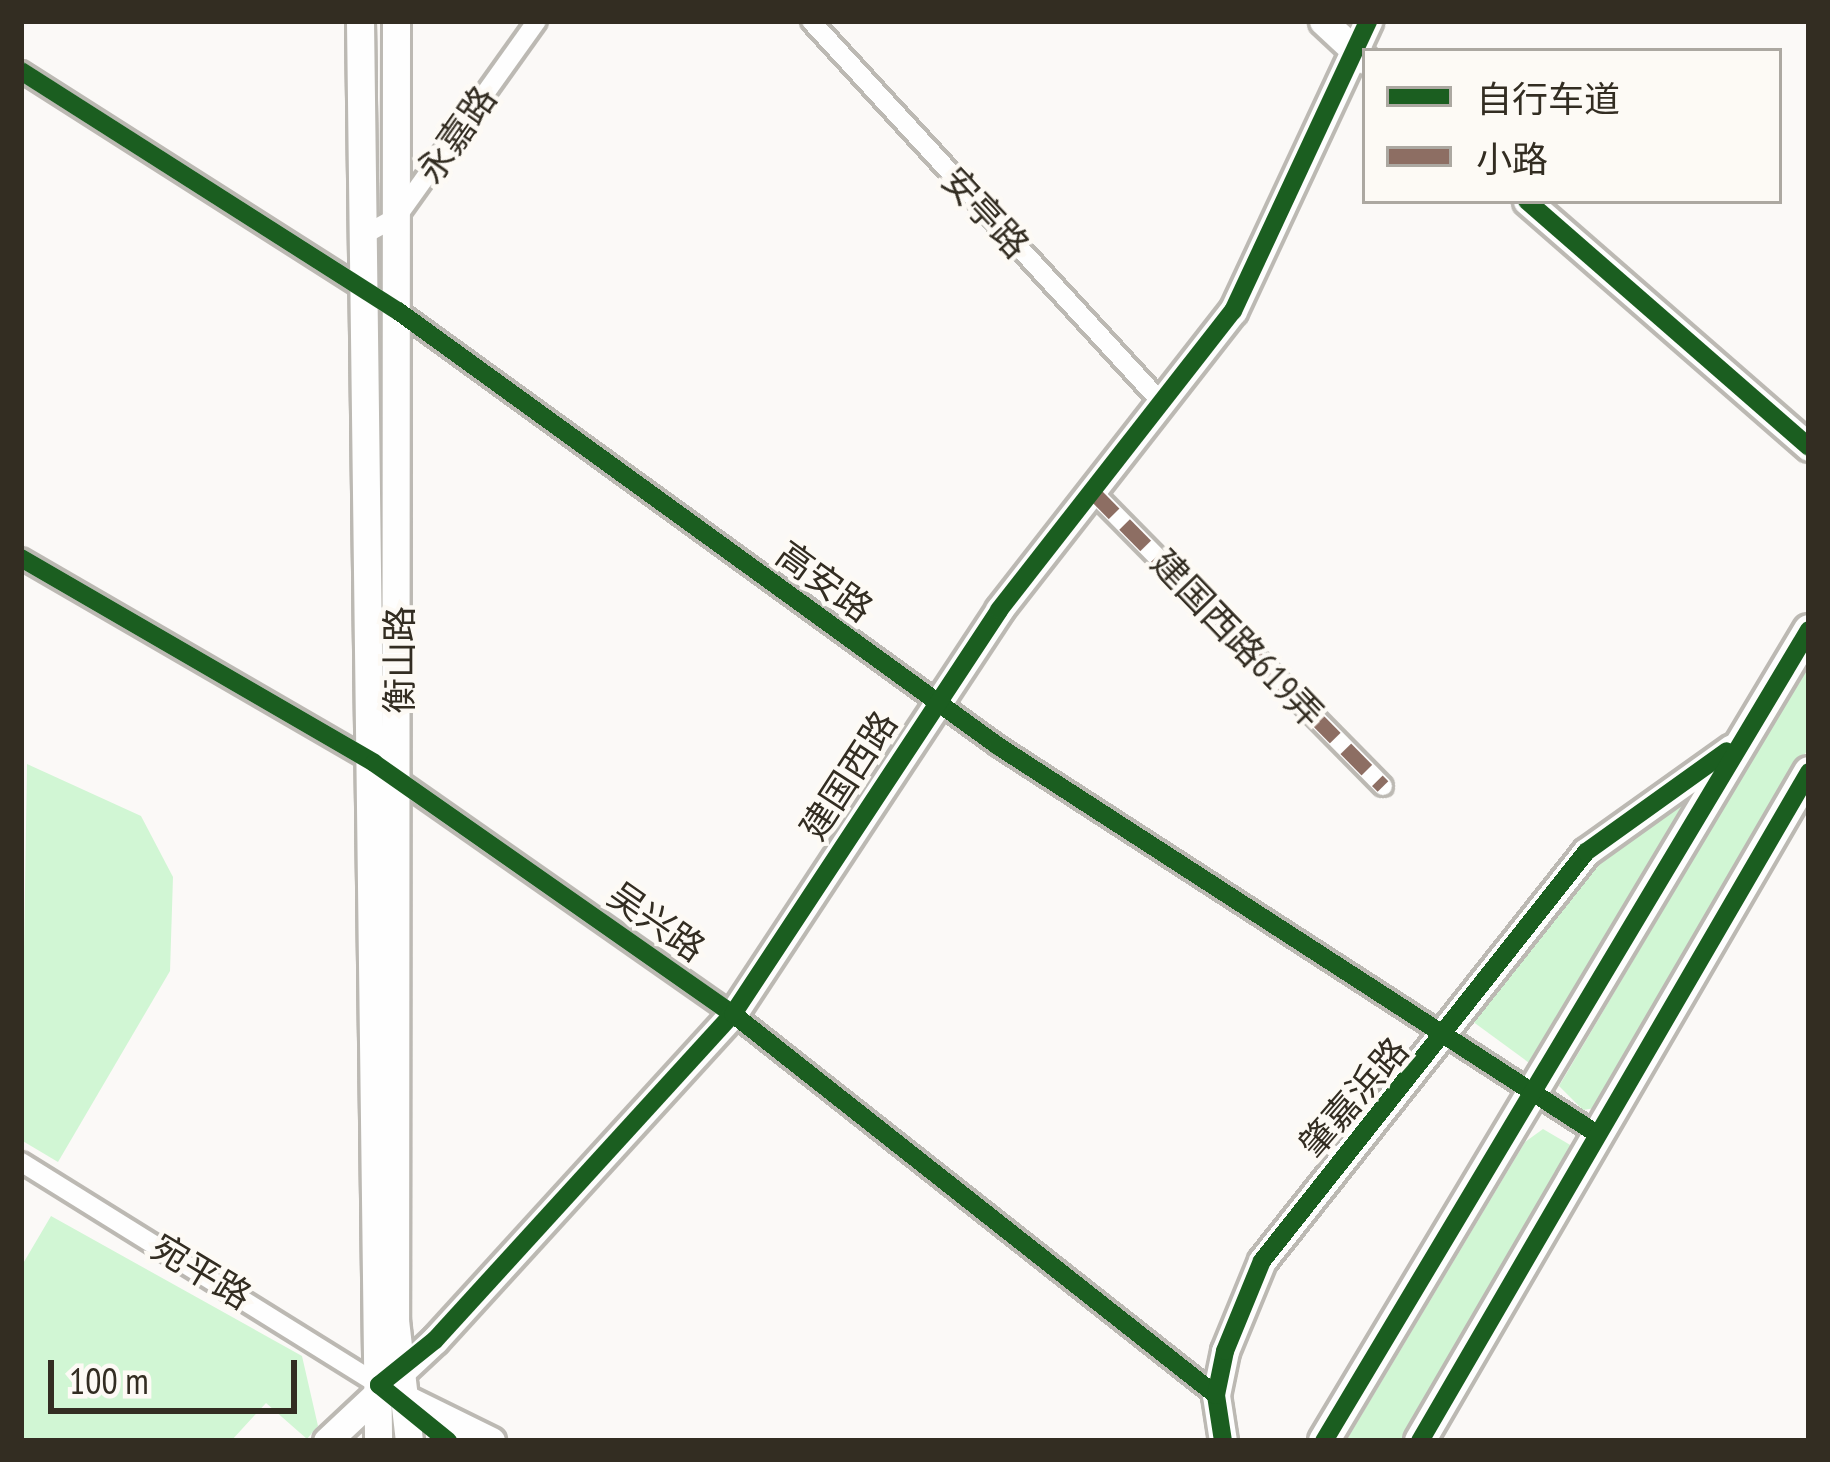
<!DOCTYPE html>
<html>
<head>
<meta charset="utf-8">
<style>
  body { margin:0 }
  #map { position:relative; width:1830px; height:1462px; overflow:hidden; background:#fbf9f7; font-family:"PT Sans Narrow","Noto Sans SC",sans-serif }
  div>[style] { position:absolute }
  .green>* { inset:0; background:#d1f6d4 }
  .roads { filter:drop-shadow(3px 0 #bcb9b3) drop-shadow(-3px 0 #bcb9b3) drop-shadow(0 3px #bcb9b3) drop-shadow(0 -3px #bcb9b3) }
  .street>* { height:18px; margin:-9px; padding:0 9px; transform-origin:9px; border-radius:9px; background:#fefefe }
  .secondary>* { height:27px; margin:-13.5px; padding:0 13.5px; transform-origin:13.5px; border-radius:13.5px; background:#fefefe }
  .primary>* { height:30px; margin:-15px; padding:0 15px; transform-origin:15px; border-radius:15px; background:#fefefe }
  .quiet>* { height:15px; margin-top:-7.5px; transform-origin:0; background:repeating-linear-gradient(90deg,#8d6e63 0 30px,transparent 0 45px) }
  .cycleway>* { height:18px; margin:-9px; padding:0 9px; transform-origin:9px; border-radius:9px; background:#1b5e20 }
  span { translate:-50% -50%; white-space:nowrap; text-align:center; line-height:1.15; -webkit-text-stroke:9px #fdfaf5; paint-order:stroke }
  .street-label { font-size:36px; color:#332d22 }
  .frame { position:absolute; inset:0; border:24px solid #332d22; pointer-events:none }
  .legend { position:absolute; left:1362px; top:48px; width:420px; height:156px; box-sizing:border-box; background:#fdfaf5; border:3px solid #aca8a1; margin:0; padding:15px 21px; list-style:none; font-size:36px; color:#332d22 }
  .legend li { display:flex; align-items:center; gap:24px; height:60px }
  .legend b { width:60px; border:3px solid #aca8a1 }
  .scale { position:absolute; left:48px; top:1360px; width:249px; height:54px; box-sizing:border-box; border:6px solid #332d22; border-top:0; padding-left:15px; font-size:36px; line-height:42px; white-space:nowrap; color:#332d22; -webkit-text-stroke:9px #fdfaf5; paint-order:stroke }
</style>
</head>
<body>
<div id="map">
  <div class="green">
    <i style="clip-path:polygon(1809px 663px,1809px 747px,1602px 1107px,1583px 1110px,1559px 1086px)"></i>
    <i style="clip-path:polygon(27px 764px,141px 816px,173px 877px,170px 971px,58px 1162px,21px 1140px)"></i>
    <i style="clip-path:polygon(1706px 775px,1532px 1065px,1472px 1021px,1601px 848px)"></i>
    <i style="clip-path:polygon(1543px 1129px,1572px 1146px,1569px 1167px,1406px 1441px,1346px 1441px,1525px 1142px)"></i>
    <i style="clip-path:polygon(51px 1216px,302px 1356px,318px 1426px,307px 1439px,266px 1403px,231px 1441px,21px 1441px,21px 1267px)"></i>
  </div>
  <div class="roads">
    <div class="street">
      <i style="left:811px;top:21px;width:519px;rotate:47.42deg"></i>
      <i style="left:21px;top:71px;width:447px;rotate:32.5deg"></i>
      <i style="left:398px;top:311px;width:741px;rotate:35.94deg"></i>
      <i style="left:998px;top:746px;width:714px;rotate:32.93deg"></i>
      <i style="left:364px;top:235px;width:38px;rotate:-29deg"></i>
      <i style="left:397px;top:217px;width:241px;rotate:-54.5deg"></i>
      <i style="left:1093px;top:492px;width:413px;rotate:45.4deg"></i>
      <i style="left:21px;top:558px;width:408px;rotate:30.1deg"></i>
      <i style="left:374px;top:763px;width:438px;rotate:35deg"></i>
      <i style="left:733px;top:1014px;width:615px;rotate:38.27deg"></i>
      <i style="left:21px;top:1162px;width:422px;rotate:31.9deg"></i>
    </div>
    <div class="secondary">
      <i style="left:360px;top:21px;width:1420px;rotate:89.27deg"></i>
      <i style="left:396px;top:21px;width:1299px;rotate:90.04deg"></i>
      <i style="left:395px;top:1320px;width:122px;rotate:83.4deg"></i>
      <i style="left:1323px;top:21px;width:57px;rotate:42.9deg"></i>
      <i style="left:1527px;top:201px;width:374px;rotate:41.1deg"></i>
      <i style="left:388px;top:1390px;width:115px;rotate:26.3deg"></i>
      <i style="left:327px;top:1441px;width:148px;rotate:-43.1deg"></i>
      <i style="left:435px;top:1340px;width:442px;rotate:-47.6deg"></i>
      <i style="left:733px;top:1014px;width:484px;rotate:-56.6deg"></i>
      <i style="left:999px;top:610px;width:380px;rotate:-52deg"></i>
      <i style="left:1233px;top:311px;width:320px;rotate:-65deg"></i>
      <i style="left:1223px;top:1441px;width:47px;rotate:-98.7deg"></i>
      <i style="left:1216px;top:1395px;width:45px;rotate:-78.4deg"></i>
      <i style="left:1225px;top:1351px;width:97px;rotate:-67.7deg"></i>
      <i style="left:1262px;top:1261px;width:522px;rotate:-51.61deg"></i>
      <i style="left:1586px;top:852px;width:179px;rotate:-35.5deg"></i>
    </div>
    <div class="primary">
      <i style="left:1324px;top:1441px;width:945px;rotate:-59.12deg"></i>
      <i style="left:1420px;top:1441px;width:774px;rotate:-59.82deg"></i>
    </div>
  </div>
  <div class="quiet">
    <i style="left:1093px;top:492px;width:413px;rotate:45.4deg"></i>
  </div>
  <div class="cycleway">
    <i style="left:21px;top:71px;width:447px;rotate:32.5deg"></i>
    <i style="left:398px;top:311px;width:741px;rotate:35.94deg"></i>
    <i style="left:998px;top:746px;width:714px;rotate:32.93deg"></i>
    <i style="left:1527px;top:201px;width:374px;rotate:41.1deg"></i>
    <i style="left:21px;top:558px;width:408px;rotate:30.1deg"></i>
    <i style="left:374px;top:763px;width:438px;rotate:35deg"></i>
    <i style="left:733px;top:1014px;width:615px;rotate:38.27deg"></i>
    <i style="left:448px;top:1441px;width:89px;rotate:-140.9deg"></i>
    <i style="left:379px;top:1385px;width:72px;rotate:-38.8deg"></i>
    <i style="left:435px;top:1340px;width:442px;rotate:-47.6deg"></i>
    <i style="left:733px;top:1014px;width:484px;rotate:-56.6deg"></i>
    <i style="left:999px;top:610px;width:380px;rotate:-52deg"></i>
    <i style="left:1233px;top:311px;width:320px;rotate:-65deg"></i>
    <i style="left:1223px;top:1441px;width:47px;rotate:-98.7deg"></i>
    <i style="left:1216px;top:1395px;width:45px;rotate:-78.4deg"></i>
    <i style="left:1225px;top:1351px;width:97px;rotate:-67.7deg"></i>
    <i style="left:1262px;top:1261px;width:522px;rotate:-51.61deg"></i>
    <i style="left:1586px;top:852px;width:173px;rotate:-35.6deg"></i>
    <i style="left:1324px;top:1441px;width:945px;rotate:-59.12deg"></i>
    <i style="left:1420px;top:1441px;width:774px;rotate:-59.82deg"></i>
  </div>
  <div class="street-label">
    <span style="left:456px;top:134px;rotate:-55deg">永嘉路</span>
    <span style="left:986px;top:212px;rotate:47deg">安亭路</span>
    <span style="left:825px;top:581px;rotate:36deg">高安路</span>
    <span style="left:1238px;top:638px;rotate:46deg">建国西路619弄</span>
    <span style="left:399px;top:660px;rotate:-90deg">衡山路</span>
    <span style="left:848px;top:775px;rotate:-57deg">建国西路</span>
    <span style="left:657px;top:921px;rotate:35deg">吴兴路</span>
    <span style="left:1353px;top:1097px;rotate:-49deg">肇嘉浜路</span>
    <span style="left:202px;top:1271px;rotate:31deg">宛平路</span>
  </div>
  <div class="frame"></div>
  <ul class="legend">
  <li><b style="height:15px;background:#1b5e20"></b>自行车道</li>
  <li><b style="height:15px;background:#8d6e63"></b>小路</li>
  </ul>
  <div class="scale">100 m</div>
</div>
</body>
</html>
